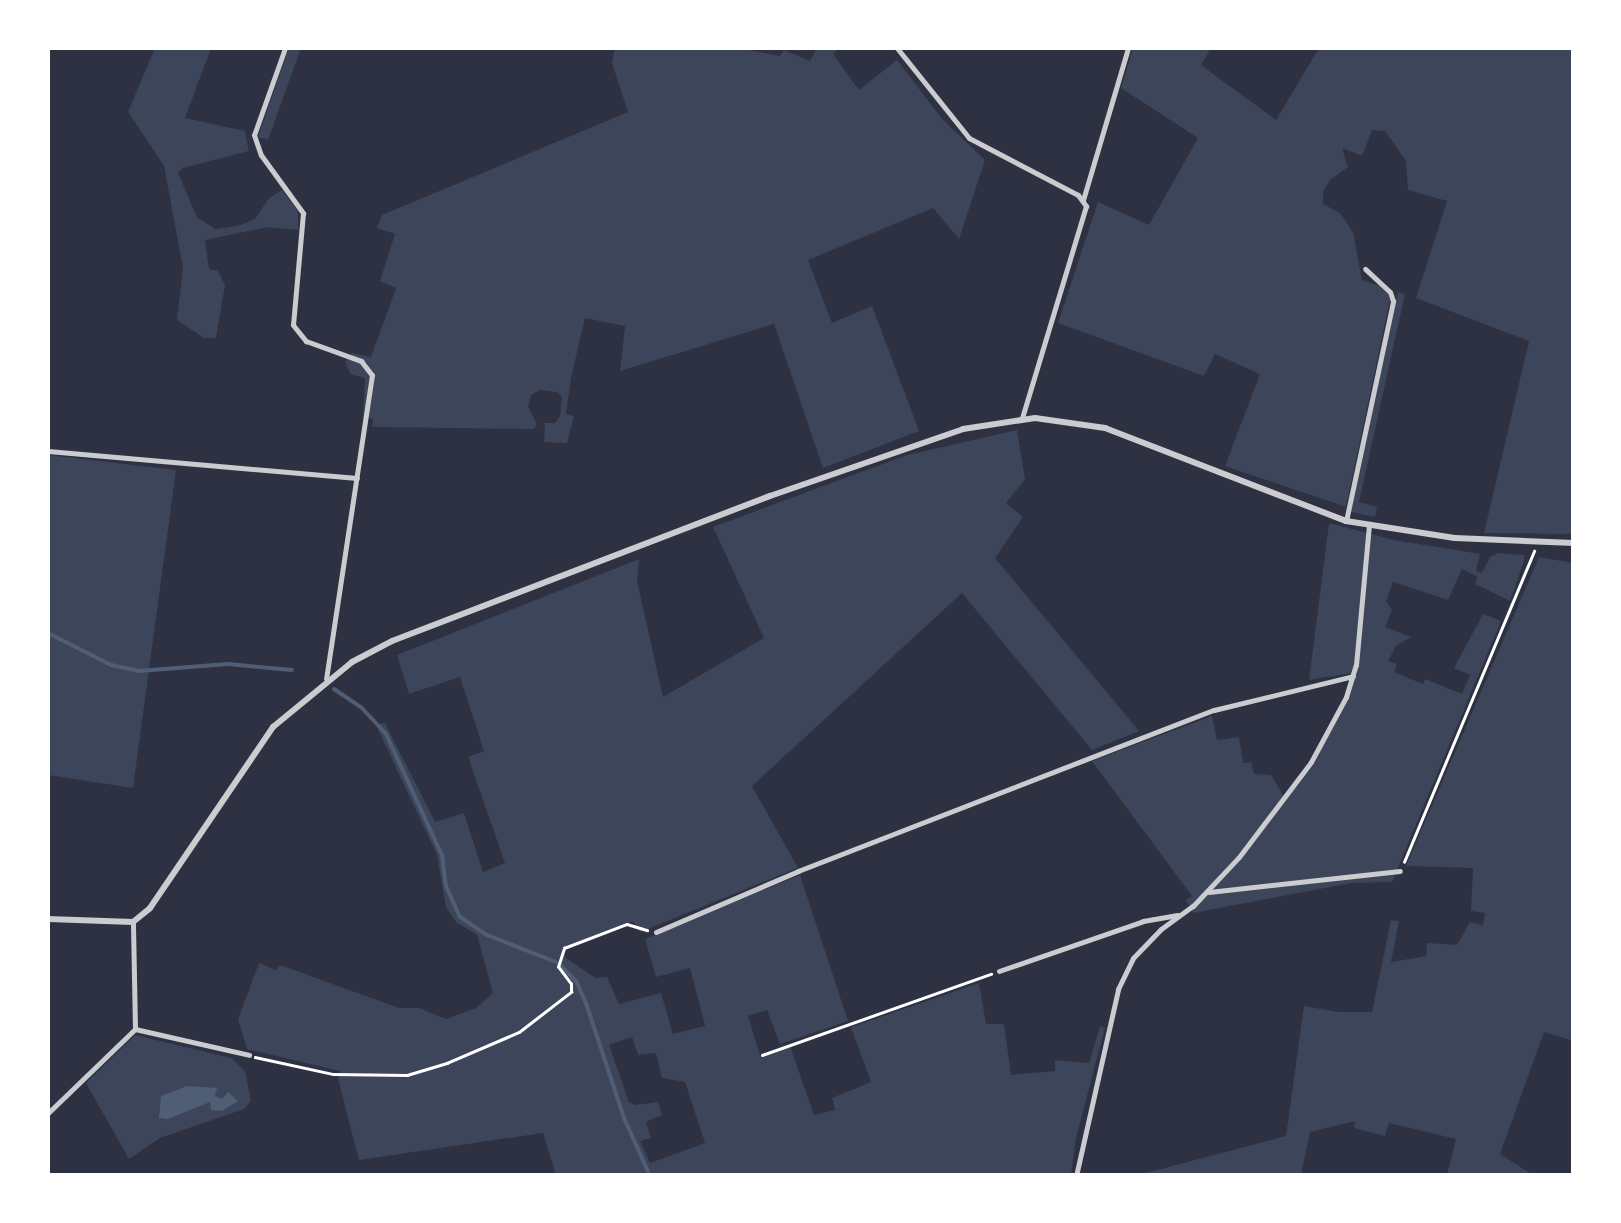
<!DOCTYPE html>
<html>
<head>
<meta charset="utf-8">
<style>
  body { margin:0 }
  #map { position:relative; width:1621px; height:1223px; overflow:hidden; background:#2d3142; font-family:"PT Sans",sans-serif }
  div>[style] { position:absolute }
  .green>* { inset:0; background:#3c4559 }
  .water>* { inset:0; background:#4f5d75 }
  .stream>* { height:4px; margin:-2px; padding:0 2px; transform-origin:2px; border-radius:2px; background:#4f5d75 }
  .path>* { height:2.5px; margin:-1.25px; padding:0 1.25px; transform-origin:1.25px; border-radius:1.25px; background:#fff }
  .minor>* { height:5px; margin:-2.5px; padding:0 2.5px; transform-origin:2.5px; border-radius:2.5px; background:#caccd0 }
  .tertiary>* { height:6px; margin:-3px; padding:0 3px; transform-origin:3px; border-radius:3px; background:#caccd0 }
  span { translate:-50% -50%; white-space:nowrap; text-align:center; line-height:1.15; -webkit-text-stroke:10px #fff; paint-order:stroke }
  .frame { position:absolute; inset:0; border:50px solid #fff; pointer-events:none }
</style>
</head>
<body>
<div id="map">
  <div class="green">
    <i style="clip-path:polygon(155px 48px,211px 48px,185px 118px,245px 131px,249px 151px,183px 168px,178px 173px,197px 217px,215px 229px,238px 226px,255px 219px,269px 198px,282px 190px,298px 211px,298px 230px,268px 227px,205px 240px,209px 269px,218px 271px,225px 285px,216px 338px,204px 338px,177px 320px,183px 268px,164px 166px,128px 112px)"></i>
    <i style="clip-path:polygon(289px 48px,301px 48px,268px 140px,258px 137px)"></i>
    <i style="clip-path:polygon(615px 48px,739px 48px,780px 56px,784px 50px,810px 61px,817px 48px,840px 48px,833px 54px,859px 90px,897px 60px,943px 120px,985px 160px,959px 239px,933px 208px,808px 260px,832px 323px,872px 306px,919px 431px,823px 468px,774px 324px,620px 371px,625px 326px,585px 318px,571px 378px,566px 414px,574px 416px,567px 443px,544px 442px,545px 423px,555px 423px,560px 416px,562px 397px,557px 392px,540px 390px,531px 395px,528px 406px,537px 424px,534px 429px,372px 427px,373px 419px,363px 417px,365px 378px,351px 374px,345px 362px,352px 353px,371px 357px,396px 288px,380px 281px,395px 234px,377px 228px,382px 215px,628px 112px,612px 63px)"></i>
    <i style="clip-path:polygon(1133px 48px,1211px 48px,1201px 65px,1276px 120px,1319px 48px,1573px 48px,1573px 534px,1484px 533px,1529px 341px,1416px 298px,1447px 201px,1408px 190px,1406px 161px,1385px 131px,1372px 130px,1362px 156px,1342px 148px,1348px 167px,1330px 180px,1323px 192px,1323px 204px,1340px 213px,1353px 232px,1362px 280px,1386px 288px,1390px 300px,1346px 507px,1225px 466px,1260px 374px,1215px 354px,1204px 376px,1058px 323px,1098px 202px,1149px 225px,1198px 138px,1121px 88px)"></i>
    <i style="clip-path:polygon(1398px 292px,1405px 294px,1359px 502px,1377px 507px,1375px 517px,1351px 512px)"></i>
    <i style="clip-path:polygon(evenodd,1017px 430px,1025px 479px,1006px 503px,1023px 517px,995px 558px,1139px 731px,1092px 750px,962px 593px,752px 786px,798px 868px,640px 932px,633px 921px,562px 948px,566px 958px,585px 971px,596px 978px,607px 977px,619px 1004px,661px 993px,673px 1034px,705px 1026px,690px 968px,656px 977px,645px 939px,800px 875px,848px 1021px,780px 1044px,767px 1010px,748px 1016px,761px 1058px,790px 1046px,814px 1115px,835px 1110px,832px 1098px,871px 1082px,851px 1027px,979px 983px,986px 1024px,1004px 1024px,1011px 1075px,1055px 1071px,1055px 1060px,1089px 1063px,1100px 1026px,1105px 1028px,1076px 1138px,1071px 1175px,556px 1175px,543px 1133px,359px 1160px,338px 1079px,340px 1071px,247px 1049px,238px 1019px,259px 963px,276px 970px,280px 965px,399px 1008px,419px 1008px,446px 1019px,476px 1008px,493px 993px,477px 935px,456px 922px,446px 907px,437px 855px,376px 725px,385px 723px,435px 822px,464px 813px,483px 872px,505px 863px,468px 757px,484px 751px,460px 677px,409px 694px,397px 655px,639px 559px,637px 581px,663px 697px,764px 638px,713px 527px,907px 455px,1017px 430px,632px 1037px,638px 1055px,656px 1053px,662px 1078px,685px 1082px,705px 1143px,650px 1163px,640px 1141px,651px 1138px,646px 1122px,662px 1115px,658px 1102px,635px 1105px,629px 1102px,609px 1045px,632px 1037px)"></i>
    <i style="clip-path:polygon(48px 455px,176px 470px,133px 788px,48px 775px)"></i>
    <i style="clip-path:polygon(1329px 523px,1394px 540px,1480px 554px,1476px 571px,1482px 573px,1490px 557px,1499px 553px,1524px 555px,1524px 561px,1510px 601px,1475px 584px,1478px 577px,1462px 569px,1448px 600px,1393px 582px,1386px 601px,1392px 610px,1385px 627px,1411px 637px,1396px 646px,1388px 661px,1397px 664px,1394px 672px,1423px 684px,1425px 679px,1462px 694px,1470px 675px,1454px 668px,1483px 614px,1501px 621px,1392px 882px,1351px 883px,1193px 913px,1186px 900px,1192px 896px,1092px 761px,1212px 716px,1217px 740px,1239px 737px,1243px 763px,1251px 762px,1254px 774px,1271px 775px,1286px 800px,1314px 765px,1358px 672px,1309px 680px)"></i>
    <i style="clip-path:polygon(1539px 557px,1573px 563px,1574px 1041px,1544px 1032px,1500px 1154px,1533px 1175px,1447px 1175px,1456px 1139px,1389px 1123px,1385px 1136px,1354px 1128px,1355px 1121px,1310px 1132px,1301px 1175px,1138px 1175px,1286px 1136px,1304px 1006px,1338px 1012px,1372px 1012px,1391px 920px,1399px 921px,1391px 962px,1426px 956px,1427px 943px,1457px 945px,1470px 922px,1483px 925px,1485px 913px,1471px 911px,1473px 868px,1406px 866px)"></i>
    <i style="clip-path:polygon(135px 1035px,231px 1058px,245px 1071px,251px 1101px,244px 1109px,160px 1138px,129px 1159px,86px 1083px)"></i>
  </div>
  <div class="water">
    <i style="clip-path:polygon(187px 1086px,217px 1088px,215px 1096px,222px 1099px,228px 1092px,238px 1101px,222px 1111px,211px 1110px,210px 1102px,168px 1119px,159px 1118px,161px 1096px)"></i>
  </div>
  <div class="stream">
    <i style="left:48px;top:633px;width:71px;rotate:26.9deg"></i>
    <i style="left:111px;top:665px;width:29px;rotate:12deg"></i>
    <i style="left:139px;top:671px;width:89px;rotate:-4.5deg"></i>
    <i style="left:228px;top:664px;width:64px;rotate:5.4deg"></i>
    <i style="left:334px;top:689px;width:32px;rotate:34deg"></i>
    <i style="left:361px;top:707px;width:37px;rotate:47deg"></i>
    <i style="left:386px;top:734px;width:133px;rotate:65.2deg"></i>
    <i style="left:442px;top:855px;width:31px;rotate:83deg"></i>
    <i style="left:446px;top:886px;width:34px;rotate:66deg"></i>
    <i style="left:460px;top:917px;width:32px;rotate:34deg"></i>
    <i style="left:487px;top:935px;width:74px;rotate:21.4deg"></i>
    <i style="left:561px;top:966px;width:21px;rotate:45deg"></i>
    <i style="left:576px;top:981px;width:24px;rotate:66deg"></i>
    <i style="left:586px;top:1003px;width:121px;rotate:71.7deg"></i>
    <i style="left:624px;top:1118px;width:64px;rotate:65.9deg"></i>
  </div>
  <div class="path">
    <i style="left:1404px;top:862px;width:337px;rotate:-67.3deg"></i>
    <i style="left:762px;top:1055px;width:243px;rotate:-19.5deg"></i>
    <i style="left:255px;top:1057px;width:80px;rotate:12.3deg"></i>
    <i style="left:333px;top:1074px;width:74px;rotate:0.8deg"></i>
    <i style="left:407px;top:1075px;width:42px;rotate:-16.7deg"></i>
    <i style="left:447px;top:1063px;width:78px;rotate:-23.3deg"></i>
    <i style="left:519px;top:1032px;width:66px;rotate:-37.6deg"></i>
    <i style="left:571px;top:992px;width:8px;rotate:-90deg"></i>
    <i style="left:571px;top:984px;width:21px;rotate:-127deg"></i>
    <i style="left:558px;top:967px;width:20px;rotate:-72deg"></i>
    <i style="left:564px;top:948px;width:67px;rotate:-20.9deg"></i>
    <i style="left:627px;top:924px;width:21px;rotate:17deg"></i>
  </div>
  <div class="minor">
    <i style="left:285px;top:48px;width:92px;rotate:109.6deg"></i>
    <i style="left:254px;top:135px;width:21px;rotate:71deg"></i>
    <i style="left:261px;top:155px;width:72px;rotate:54.1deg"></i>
    <i style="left:303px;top:213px;width:112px;rotate:95.1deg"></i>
    <i style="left:293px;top:325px;width:21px;rotate:51deg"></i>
    <i style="left:306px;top:341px;width:59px;rotate:20deg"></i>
    <i style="left:361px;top:361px;width:18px;rotate:52deg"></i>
    <i style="left:372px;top:375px;width:307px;rotate:98.6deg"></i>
    <i style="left:897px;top:48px;width:115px;rotate:51.3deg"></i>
    <i style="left:969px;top:138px;width:123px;rotate:27.6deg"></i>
    <i style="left:1078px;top:195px;width:14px;rotate:54deg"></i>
    <i style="left:1086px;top:206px;width:221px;rotate:106.8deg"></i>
    <i style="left:1083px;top:200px;width:159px;rotate:-73.5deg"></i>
    <i style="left:48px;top:451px;width:310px;rotate:5deg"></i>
    <i style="left:1346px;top:521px;width:225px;rotate:-77.9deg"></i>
    <i style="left:1393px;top:301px;width:9px;rotate:-108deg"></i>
    <i style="left:1390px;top:292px;width:34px;rotate:-137deg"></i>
    <i style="left:1209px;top:892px;width:192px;rotate:-6.3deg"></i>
    <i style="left:656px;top:932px;width:155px;rotate:-23.2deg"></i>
    <i style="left:798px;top:871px;width:446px;rotate:-21.2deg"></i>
    <i style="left:1214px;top:710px;width:143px;rotate:-13.7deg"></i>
    <i style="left:999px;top:971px;width:152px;rotate:-19.1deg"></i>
    <i style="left:1143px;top:921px;width:35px;rotate:-10deg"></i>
    <i style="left:135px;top:1029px;width:117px;rotate:12.8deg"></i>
    <i style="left:48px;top:1113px;width:121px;rotate:-44deg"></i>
    <i style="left:135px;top:1029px;width:107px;rotate:-91.1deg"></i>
    <i style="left:1076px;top:1176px;width:192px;rotate:-77.3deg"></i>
    <i style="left:1118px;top:989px;width:34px;rotate:-64deg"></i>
    <i style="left:1133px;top:958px;width:40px;rotate:-46deg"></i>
    <i style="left:1161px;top:929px;width:39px;rotate:-36deg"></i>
    <i style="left:1193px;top:906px;width:67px;rotate:-46.8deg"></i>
    <i style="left:1239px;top:857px;width:119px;rotate:-52.8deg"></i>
    <i style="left:1311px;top:762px;width:74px;rotate:-61.7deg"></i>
    <i style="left:1346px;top:697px;width:34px;rotate:-73deg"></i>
    <i style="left:1356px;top:665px;width:140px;rotate:-84.7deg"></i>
  </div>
  <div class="tertiary">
    <i style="left:48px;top:919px;width:85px;rotate:2deg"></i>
    <i style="left:133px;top:922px;width:22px;rotate:-39deg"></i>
    <i style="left:150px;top:908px;width:219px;rotate:-55.8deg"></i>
    <i style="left:273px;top:727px;width:102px;rotate:-39.4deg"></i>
    <i style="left:352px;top:662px;width:45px;rotate:-27.7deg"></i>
    <i style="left:392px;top:641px;width:405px;rotate:-21deg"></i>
    <i style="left:770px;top:496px;width:204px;rotate:-19.1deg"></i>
    <i style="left:963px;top:429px;width:73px;rotate:-8.7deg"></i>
    <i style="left:1035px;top:418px;width:71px;rotate:8.1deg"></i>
    <i style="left:1105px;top:428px;width:258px;rotate:21.1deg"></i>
    <i style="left:1346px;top:521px;width:110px;rotate:8.9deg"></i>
    <i style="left:1455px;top:538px;width:119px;rotate:2.4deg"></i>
  </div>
  <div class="frame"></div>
</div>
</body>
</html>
